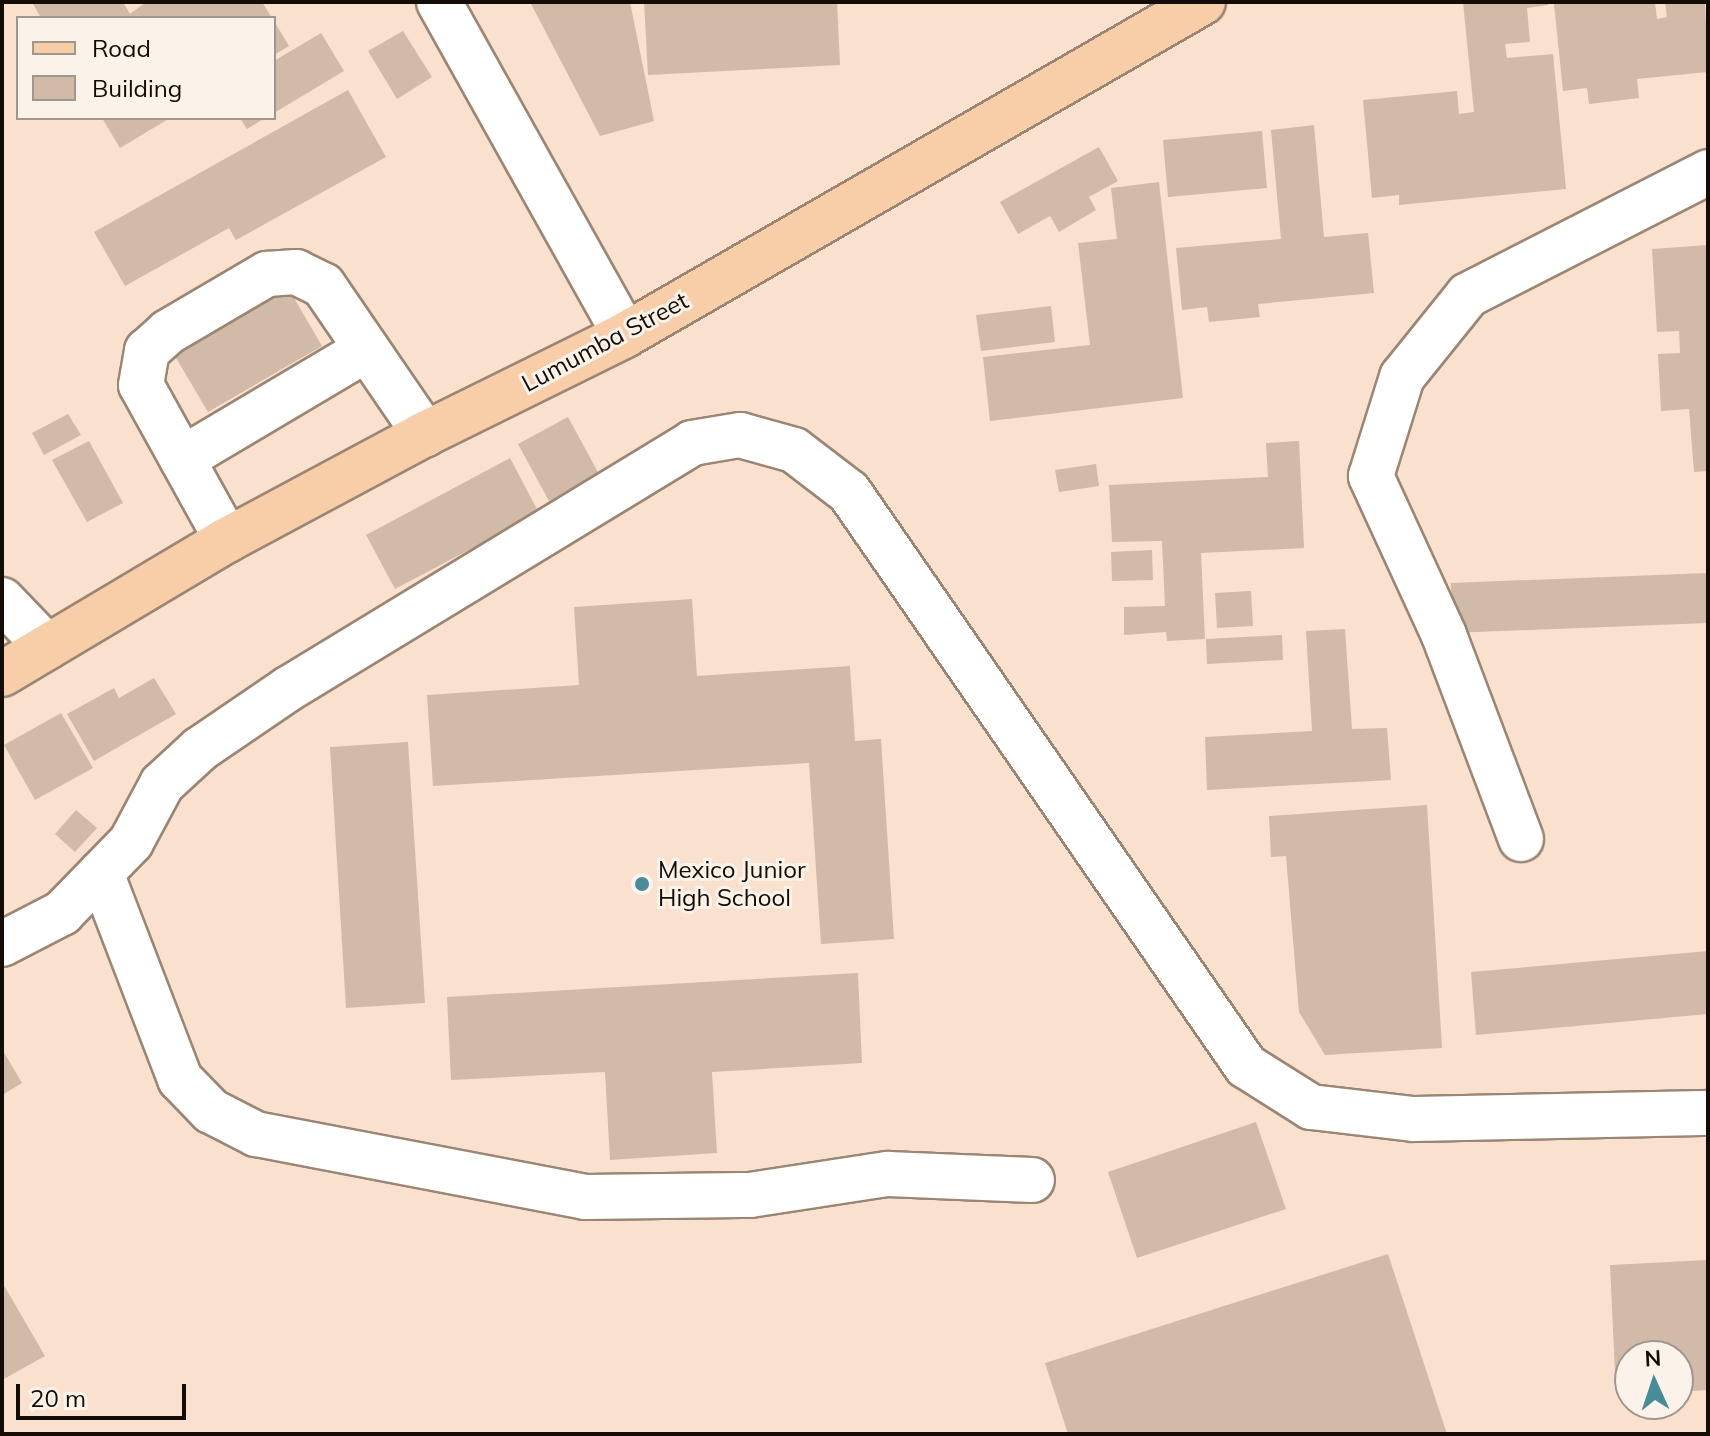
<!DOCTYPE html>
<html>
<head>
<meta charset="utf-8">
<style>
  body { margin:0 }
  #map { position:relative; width:1710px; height:1436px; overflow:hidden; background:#f9e1ce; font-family:Mulish,sans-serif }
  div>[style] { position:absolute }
  .building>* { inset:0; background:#d1baa7 }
  .roads { filter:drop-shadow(2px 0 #9b8674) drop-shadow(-2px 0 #9b8674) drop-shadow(0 2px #9b8674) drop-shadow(0 -2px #9b8674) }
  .minor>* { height:44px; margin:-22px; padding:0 22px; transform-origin:22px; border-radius:22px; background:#fff }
  .major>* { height:44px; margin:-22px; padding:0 22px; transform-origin:22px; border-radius:22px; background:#f8cea9 }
  .dots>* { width:22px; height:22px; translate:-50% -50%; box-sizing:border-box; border:4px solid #fbf2ea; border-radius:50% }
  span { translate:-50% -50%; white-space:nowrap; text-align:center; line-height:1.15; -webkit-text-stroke:6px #fbf2ea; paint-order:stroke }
  .street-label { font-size:24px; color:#140c06 }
  .poi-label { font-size:24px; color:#140c06 }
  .left { translate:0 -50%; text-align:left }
  .frame { position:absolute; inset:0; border:4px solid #140c06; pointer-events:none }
  .legend { position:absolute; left:16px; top:16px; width:260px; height:104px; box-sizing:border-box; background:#fbf2ea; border:2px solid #9f968f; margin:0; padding:10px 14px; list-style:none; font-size:24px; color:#140c06 }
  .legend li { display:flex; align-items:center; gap:16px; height:40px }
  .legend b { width:40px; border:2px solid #9f968f }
  .north { position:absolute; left:1614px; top:1340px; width:80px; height:80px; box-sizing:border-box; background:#fbf2ea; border:2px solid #9f968f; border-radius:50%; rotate:357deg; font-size:22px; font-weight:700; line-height:32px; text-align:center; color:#140c06 }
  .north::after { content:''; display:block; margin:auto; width:28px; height:36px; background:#478c99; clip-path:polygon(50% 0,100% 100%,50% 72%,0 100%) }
  .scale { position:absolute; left:16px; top:1384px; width:170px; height:36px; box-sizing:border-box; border:4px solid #140c06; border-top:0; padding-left:10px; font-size:24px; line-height:28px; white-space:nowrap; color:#140c06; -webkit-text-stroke:6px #fbf2ea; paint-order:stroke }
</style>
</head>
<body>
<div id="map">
  <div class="building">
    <i style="clip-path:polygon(32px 2px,123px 2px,130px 14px,146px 2px,262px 2px,272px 18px,41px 18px)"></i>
    <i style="clip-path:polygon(530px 2px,630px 2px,654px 121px,600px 136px)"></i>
    <i style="clip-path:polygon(644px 2px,837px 2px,840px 65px,648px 75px)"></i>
    <i style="clip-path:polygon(1463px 2px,1548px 2px,1548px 5px,1527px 8px,1530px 42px,1505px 44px,1507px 58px,1553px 54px,1566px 189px,1399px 205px,1399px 195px,1372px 198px,1363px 100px,1457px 91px,1459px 114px,1474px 112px)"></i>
    <i style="clip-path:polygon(1575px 2px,1655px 2px,1657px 19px,1667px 17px,1665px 2px,1705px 2px,1708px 72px,1637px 79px,1639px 98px,1589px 104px,1587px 88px,1563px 91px,1554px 4px)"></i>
    <i style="clip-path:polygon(274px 21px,289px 46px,274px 55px)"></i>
    <i style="clip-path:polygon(403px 31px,432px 77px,397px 99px,368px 51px)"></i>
    <i style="clip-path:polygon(321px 33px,344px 71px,274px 113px,274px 61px)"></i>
    <i style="clip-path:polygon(348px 90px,386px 157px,236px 240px,229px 228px,125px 286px,94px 232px)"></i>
    <i style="clip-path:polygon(102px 118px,170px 118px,120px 148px)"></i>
    <i style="clip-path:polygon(240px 118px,265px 118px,247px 129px)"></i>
    <i style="clip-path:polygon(1314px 125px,1324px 237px,1368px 233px,1374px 293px,1258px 304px,1260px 317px,1209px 322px,1207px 307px,1182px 310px,1176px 248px,1281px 239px,1271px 130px)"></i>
    <i style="clip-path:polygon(1262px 131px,1267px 188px,1168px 197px,1163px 140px)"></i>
    <i style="clip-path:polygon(1099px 147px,1118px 181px,1089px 197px,1096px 210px,1059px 232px,1050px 216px,1018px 234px,1000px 202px)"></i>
    <i style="clip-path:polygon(1159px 182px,1183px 398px,990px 421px,983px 357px,1090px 345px,1078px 243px,1117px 239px,1111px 188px)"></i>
    <i style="clip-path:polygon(1708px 245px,1708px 471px,1694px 472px,1689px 409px,1661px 411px,1658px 354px,1680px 353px,1679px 331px,1657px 332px,1652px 249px)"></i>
    <i style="clip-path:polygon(283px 279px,322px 346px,208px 412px,169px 346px)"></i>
    <i style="clip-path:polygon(1051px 306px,1055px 342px,981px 351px,976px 315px)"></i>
    <i style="clip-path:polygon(68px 414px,81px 435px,44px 455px,32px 433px)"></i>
    <i style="clip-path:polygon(568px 417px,599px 474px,549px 501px,518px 444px)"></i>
    <i style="clip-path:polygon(89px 441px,123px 503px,87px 522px,52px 460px)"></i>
    <i style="clip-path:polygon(1299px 441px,1304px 548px,1201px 553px,1205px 639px,1167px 641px,1166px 632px,1124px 635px,1124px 607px,1165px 606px,1162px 541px,1112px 542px,1109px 485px,1268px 477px,1266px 443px)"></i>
    <i style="clip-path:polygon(510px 458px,539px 513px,395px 589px,366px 535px)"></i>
    <i style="clip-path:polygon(1096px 464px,1099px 486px,1059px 492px,1055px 470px)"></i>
    <i style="clip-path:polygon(1152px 550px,1153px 580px,1112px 581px,1111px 552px)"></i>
    <i style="clip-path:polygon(1708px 573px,1708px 623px,1452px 633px,1451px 583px)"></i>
    <i style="clip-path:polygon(1251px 591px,1253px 626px,1217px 628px,1215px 593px)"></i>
    <i style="clip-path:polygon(692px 599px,697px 676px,850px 666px,855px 741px,881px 739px,894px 939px,821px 944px,809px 763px,433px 786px,427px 695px,579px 685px,574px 607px)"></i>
    <i style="clip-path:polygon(1345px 629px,1352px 729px,1387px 728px,1391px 780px,1207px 790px,1205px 737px,1312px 731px,1306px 631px)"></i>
    <i style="clip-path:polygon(1282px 635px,1283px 660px,1207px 664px,1206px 639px)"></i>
    <i style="clip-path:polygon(154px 678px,176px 714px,94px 761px,67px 714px,114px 688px,119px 698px)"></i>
    <i style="clip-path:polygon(61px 713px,93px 768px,35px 800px,4px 745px)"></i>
    <i style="clip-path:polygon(408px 742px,425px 1003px,346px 1008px,330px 747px)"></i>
    <i style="clip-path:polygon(1427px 805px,1442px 1048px,1325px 1055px,1299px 1012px,1286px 856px,1271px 857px,1269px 816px)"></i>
    <i style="clip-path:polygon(76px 810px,97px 828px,75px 852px,55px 834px)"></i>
    <i style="clip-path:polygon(1708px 951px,1708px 1014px,1476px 1035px,1471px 972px)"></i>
    <i style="clip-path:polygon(858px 973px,862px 1063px,712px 1072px,717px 1153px,610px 1160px,605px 1072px,451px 1080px,447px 997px)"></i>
    <i style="clip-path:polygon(2px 1049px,22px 1083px,2px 1095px)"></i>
    <i style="clip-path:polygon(1256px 1122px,1286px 1209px,1137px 1258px,1108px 1172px)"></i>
    <i style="clip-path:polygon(1388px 1254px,1447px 1434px,1068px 1434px,1045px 1363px)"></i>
    <i style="clip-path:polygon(1708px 1260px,1708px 1390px,1678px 1392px,1678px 1356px,1630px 1356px,1630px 1394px,1616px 1394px,1610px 1265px)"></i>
    <i style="clip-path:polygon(2px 1282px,45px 1356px,2px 1380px)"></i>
  </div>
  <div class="roads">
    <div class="minor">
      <i style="left:439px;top:2px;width:381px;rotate:60.8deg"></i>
      <i style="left:182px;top:459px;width:215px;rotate:-30.7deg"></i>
      <i style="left:227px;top:540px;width:177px;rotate:-119deg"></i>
      <i style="left:141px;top:385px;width:35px;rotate:-80deg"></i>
      <i style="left:147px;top:351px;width:28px;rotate:-42deg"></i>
      <i style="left:168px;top:332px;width:115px;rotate:-30.4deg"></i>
      <i style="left:267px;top:274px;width:29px;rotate:-4deg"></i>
      <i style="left:296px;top:272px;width:30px;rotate:26deg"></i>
      <i style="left:323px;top:285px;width:181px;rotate:55.6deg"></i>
      <i style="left:2px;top:600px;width:65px;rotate:46.2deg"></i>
      <i style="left:1521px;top:839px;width:218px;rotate:-110.7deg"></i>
      <i style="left:1444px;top:635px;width:175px;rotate:-114.7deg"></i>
      <i style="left:1371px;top:476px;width:104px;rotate:-72.6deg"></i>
      <i style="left:1402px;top:377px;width:105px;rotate:-51.2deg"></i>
      <i style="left:1468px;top:295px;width:270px;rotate:-27.1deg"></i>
      <i style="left:101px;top:873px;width:221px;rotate:69deg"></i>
      <i style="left:180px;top:1079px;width:45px;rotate:45.9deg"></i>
      <i style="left:211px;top:1111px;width:51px;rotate:27.1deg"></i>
      <i style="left:256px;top:1134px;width:335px;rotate:10.8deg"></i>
      <i style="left:585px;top:1197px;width:165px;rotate:-0.7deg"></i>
      <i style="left:750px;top:1195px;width:140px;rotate:-8.7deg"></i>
      <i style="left:888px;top:1174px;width:144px;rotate:2.4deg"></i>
      <i style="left:2px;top:944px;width:68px;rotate:-27.3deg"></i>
      <i style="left:62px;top:913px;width:99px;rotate:-45.8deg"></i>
      <i style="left:131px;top:842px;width:66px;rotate:-61.9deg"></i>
      <i style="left:162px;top:784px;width:52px;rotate:-42.6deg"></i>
      <i style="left:200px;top:749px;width:107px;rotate:-34.3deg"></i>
      <i style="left:288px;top:689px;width:473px;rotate:-31.3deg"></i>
      <i style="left:692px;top:443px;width:49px;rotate:-9.5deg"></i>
      <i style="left:740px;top:435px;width:56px;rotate:15.5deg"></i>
      <i style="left:794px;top:450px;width:69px;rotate:37.4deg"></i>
      <i style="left:849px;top:492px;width:698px;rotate:55.33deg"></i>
      <i style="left:1246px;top:1066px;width:77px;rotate:32.2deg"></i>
      <i style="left:1311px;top:1107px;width:103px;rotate:6.7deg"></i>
      <i style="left:1413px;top:1119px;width:295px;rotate:-1.2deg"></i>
    </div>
    <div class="major">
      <i style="left:2px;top:674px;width:262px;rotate:-30.8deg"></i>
      <i style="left:227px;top:540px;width:225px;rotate:-28.2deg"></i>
      <i style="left:425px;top:434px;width:223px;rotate:-26.3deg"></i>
      <i style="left:625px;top:335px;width:667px;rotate:-29.95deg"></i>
    </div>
  </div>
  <div class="dots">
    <i style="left:642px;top:884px;background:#478c99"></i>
  </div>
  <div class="street-label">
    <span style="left:605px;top:342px;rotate:-28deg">Lumumba Street</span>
  </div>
  <div class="poi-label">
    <span class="left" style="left:658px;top:884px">Mexico Junior<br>High School</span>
  </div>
  <div class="frame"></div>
  <ul class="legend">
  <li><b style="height:10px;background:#f8cea9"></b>Road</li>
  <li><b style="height:22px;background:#d1baa7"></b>Building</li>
  </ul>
  <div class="north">N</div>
  <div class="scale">20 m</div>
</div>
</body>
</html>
